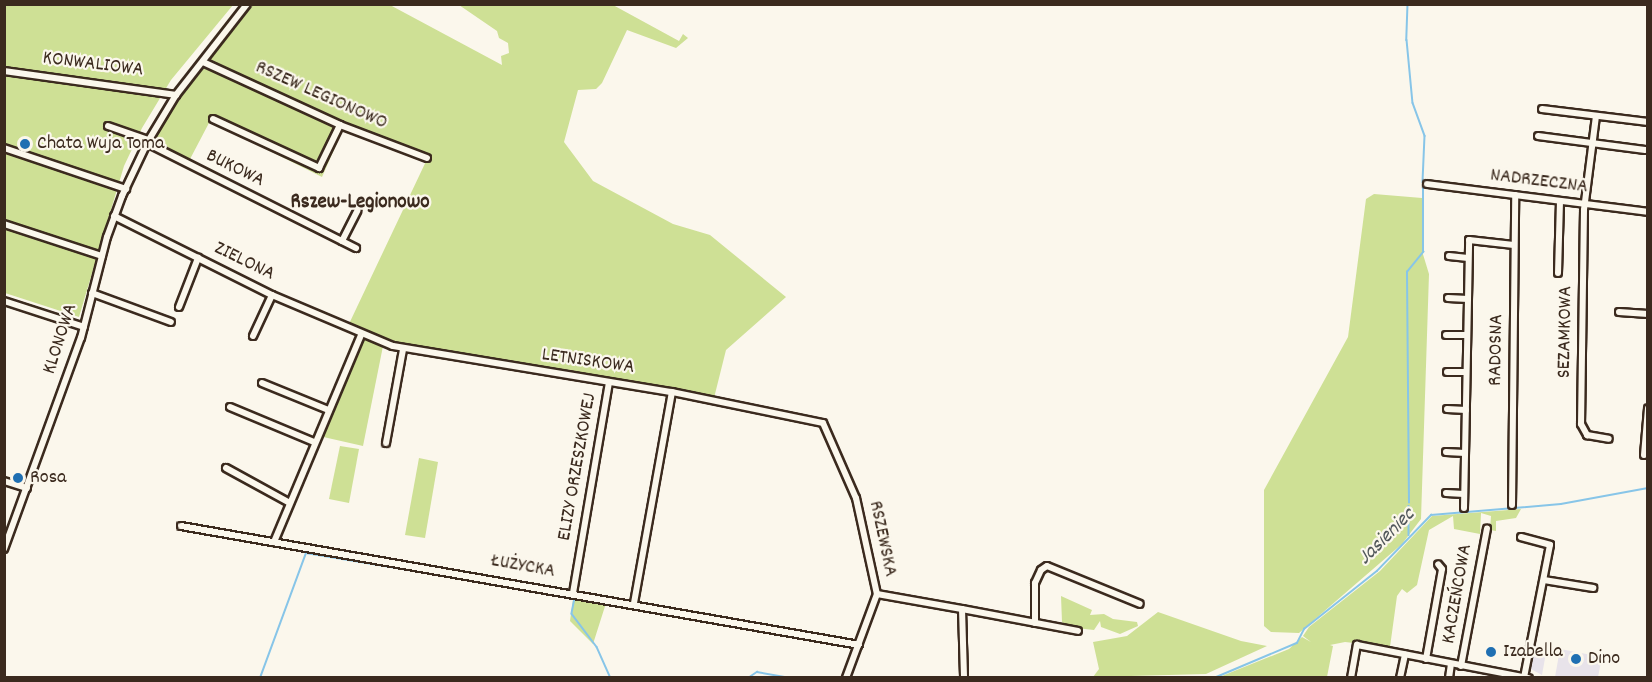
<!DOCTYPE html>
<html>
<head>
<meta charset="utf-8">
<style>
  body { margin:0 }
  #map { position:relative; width:1652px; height:682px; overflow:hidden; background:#fbf7ec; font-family:Dekko,sans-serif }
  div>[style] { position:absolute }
  .built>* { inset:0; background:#e8e3ea }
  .green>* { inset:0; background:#cee095 }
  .stream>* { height:1.5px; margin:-0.75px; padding:0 0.75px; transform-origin:0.75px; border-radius:0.75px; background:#87c5e8 }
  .roads { filter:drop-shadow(2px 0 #3b2a1e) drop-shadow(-2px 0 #3b2a1e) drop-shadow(0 2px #3b2a1e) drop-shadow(0 -2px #3b2a1e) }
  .minor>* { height:6px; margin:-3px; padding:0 3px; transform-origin:3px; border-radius:3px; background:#fbf7ec }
  .dots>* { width:16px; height:16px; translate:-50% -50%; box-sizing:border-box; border:3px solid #fbf7ec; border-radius:50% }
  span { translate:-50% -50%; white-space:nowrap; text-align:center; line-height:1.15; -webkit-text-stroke:4.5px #fbf7ec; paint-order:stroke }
  .street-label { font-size:20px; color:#3b2a1e }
  .poi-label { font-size:20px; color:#3b2a1e }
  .left { translate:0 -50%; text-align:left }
  .neighbourhood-label { font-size:21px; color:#3b2a1e; font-weight:700 }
  .water-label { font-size:21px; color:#52585b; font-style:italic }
  .frame { position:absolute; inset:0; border:6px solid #3b2a1e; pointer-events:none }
</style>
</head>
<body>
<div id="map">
  <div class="built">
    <i style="clip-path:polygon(1534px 645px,1547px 647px,1542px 675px,1529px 668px)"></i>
    <i style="clip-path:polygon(1560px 649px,1602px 657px,1598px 677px,1555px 677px)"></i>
  </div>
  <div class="green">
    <i style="clip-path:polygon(5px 5px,233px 5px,171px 80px,142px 128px,124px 166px,79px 317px,5px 293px)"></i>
    <i style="clip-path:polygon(253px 5px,390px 5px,502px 65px,501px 56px,509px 53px,508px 43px,499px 38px,497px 31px,459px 5px,613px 5px,679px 41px,683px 34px,688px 38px,676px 48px,627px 30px,602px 83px,596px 89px,578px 90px,564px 142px,593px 181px,673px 224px,710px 235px,786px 297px,726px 350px,714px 398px,397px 346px,348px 326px,429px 155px,345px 125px,322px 177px,210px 121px,189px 161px,154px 138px,182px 91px)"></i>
    <i style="clip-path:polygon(1374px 194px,1422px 198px,1422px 251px,1429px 274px,1421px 519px,1402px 544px,1299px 633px,1271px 632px,1264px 626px,1264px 490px,1348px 337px,1366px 199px)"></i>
    <i style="clip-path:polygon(361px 337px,383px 346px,363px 446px,319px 436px)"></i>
    <i style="clip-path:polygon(340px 446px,359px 449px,349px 503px,329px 499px)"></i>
    <i style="clip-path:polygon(419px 458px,438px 462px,425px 538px,405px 535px)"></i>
    <i style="clip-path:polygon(1521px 509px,1516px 518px,1496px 521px,1496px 531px,1490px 530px,1491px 516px,1481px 513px,1480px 534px,1454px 529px,1453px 516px,1429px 530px,1417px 585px,1407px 593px,1402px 589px,1397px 596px,1390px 647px,1345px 642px,1330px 645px,1333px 646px,1327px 677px,1217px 678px,1289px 649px,1302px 637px,1311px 642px,1303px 636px,1309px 627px,1380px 571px,1432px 516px)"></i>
    <i style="clip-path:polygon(556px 592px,607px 600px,593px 644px,570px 621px,573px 600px,554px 596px)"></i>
    <i style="clip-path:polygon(1061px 596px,1092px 610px,1090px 615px,1104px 614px,1113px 619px,1137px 622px,1138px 626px,1120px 634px,1101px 627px,1100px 621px,1094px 630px,1067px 627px,1062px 622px)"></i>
    <i style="clip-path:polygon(1158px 612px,1241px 641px,1267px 646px,1206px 674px,1093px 677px,1099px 669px,1093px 642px,1127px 636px)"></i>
  </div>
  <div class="stream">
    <i style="left:1408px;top:4px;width:36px;rotate:92deg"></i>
    <i style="left:1407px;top:40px;width:63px;rotate:84.6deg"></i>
    <i style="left:1413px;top:103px;width:35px;rotate:70deg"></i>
    <i style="left:1425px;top:136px;width:46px;rotate:92.5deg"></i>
    <i style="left:1409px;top:503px;width:231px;rotate:-90.5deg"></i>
    <i style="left:1407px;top:272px;width:26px;rotate:-51deg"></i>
    <i style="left:1423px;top:252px;width:65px;rotate:-90deg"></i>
    <i style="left:1409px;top:506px;width:29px;rotate:90deg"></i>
    <i style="left:575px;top:598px;width:16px;rotate:101deg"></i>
    <i style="left:572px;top:614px;width:41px;rotate:52.9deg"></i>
    <i style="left:597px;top:647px;width:34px;rotate:66deg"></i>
    <i style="left:260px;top:678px;width:133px;rotate:-69.8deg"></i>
    <i style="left:306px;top:553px;width:244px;rotate:9.4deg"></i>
    <i style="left:748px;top:678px;width:11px;rotate:-34deg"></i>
    <i style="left:757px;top:672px;width:35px;rotate:10deg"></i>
    <i style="left:1214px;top:678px;width:90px;rotate:-22.9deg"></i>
    <i style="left:1297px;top:643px;width:16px;rotate:-63deg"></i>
    <i style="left:1304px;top:629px;width:93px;rotate:-38.5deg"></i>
    <i style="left:1377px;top:571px;width:78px;rotate:-46deg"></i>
    <i style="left:1431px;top:515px;width:130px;rotate:-4.8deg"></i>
    <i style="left:1561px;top:504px;width:88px;rotate:-10.4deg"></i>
  </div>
  <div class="roads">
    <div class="minor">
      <i style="left:203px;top:62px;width:151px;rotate:24.7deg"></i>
      <i style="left:340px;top:125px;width:93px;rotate:20.8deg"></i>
      <i style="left:4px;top:71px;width:174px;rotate:7.9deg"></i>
      <i style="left:1542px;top:109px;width:107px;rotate:7deg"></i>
      <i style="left:1596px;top:116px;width:95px;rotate:97.3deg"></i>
      <i style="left:1584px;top:210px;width:214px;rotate:90.8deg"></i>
      <i style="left:1581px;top:424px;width:13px;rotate:61deg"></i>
      <i style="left:1587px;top:435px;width:22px;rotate:10deg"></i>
      <i style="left:213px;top:119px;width:117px;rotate:24.8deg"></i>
      <i style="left:319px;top:168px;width:48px;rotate:-64deg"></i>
      <i style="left:108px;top:126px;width:42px;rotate:19.3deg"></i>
      <i style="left:1538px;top:136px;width:108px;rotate:7.5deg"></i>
      <i style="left:147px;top:143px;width:234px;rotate:26.7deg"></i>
      <i style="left:4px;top:148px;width:129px;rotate:18.6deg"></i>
      <i style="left:1427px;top:184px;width:223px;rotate:7.2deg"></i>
      <i style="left:114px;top:216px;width:177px;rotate:26.6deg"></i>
      <i style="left:272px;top:295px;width:131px;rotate:22.9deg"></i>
      <i style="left:393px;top:346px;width:283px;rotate:9.4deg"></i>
      <i style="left:672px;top:392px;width:154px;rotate:11.6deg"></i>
      <i style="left:823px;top:423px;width:82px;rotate:66.3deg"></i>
      <i style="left:856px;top:498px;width:98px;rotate:77.7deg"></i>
      <i style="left:877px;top:594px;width:90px;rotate:110.3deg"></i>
      <i style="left:4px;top:224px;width:103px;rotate:18.1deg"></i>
      <i style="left:342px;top:241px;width:34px;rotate:-63deg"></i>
      <i style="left:1449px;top:256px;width:19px;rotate:6deg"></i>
      <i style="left:1558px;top:273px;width:72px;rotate:-88.4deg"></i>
      <i style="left:92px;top:293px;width:84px;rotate:20.2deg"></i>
      <i style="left:1448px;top:298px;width:20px;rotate:3deg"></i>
      <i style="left:4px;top:301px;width:84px;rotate:18deg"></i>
      <i style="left:179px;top:307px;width:53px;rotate:-68.8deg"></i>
      <i style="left:1619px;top:312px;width:29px;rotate:4deg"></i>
      <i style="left:1446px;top:335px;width:21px"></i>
      <i style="left:253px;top:336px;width:45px;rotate:-65.1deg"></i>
      <i style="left:1447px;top:372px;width:19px"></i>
      <i style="left:262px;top:383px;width:71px;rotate:22.2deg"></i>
      <i style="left:230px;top:407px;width:91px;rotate:22.6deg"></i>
      <i style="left:1447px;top:409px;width:19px;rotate:3deg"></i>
      <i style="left:386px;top:443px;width:96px;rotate:-79.7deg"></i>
      <i style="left:1446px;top:452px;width:19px;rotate:3deg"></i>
      <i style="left:1644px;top:455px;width:47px;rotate:-85.1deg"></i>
      <i style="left:226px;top:468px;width:71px;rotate:28.7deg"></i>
      <i style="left:4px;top:481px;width:24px;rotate:17deg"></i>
      <i style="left:1446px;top:493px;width:18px;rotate:3deg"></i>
      <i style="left:1512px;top:505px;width:310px;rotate:-89.4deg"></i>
      <i style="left:1464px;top:508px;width:268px;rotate:-88.9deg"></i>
      <i style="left:1469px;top:240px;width:45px;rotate:6.3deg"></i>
      <i style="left:181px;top:526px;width:688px;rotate:9.95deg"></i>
      <i style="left:1521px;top:537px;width:30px;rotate:15deg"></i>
      <i style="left:1550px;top:545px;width:135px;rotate:101.1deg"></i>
      <i style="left:274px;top:542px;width:225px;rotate:-67.2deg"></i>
      <i style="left:4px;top:549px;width:225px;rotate:-70deg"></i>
      <i style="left:81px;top:338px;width:104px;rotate:-75.6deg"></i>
      <i style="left:107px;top:237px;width:44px;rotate:-69.9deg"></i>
      <i style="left:122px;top:196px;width:59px;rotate:-64.7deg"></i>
      <i style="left:147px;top:143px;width:56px;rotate:-58.9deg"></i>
      <i style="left:176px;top:95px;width:115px;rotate:-52deg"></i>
      <i style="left:1544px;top:580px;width:50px;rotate:9.3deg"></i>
      <i style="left:573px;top:593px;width:214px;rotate:-80.3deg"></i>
      <i style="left:877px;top:594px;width:86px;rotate:10deg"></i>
      <i style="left:962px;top:609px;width:69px;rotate:88.3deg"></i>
      <i style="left:634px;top:603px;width:214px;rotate:-79.8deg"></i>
      <i style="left:962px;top:609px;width:118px;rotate:10.7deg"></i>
      <i style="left:1035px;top:623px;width:40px;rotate:-90deg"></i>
      <i style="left:1035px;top:583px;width:14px;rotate:-65deg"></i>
      <i style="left:1041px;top:570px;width:7px;rotate:-34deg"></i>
      <i style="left:1047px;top:566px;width:100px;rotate:22.2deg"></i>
      <i style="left:1426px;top:659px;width:91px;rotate:-79.9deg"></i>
      <i style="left:1442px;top:569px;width:6px;rotate:-129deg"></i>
      <i style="left:1461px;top:666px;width:140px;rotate:-79.3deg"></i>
      <i style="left:1351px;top:678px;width:34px;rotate:-80deg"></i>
      <i style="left:1357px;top:645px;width:175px;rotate:10.9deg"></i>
      <i style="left:1400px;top:678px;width:24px;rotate:-78deg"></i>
      <i style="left:1449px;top:678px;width:14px;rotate:-82deg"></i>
    </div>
  </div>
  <div class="dots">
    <i style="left:25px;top:144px;background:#1f6fb2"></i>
    <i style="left:18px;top:478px;background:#1f6fb2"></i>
    <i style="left:1491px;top:652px;background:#1f6fb2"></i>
    <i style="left:1576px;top:659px;background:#1f6fb2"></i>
  </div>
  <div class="street-label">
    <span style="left:93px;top:65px;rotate:7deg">KONWALIOWA</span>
    <span style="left:321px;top:96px;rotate:24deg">RSZEW LEGIONOWO</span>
    <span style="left:235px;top:169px;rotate:26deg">BUKOWA</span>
    <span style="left:1539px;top:182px;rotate:7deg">NADRZECZNA</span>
    <span style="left:244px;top:262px;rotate:26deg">ZIELONA</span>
    <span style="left:1566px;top:332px;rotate:-89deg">SEZAMKOWA</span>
    <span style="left:61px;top:339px;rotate:-72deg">KLONOWA</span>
    <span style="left:1497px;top:350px;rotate:-89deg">RADOSNA</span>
    <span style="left:588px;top:362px;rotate:8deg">LETNISKOWA</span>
    <span style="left:578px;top:467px;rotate:-80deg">ELIZY ORZESZKOWEJ</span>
    <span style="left:882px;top:539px;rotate:78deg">RSZEWSKA</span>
    <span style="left:523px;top:567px;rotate:10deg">ŁUŻYCKA</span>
    <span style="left:1458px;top:594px;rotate:-80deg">KACZEŃCOWA</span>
  </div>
  <div class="poi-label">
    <span class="left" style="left:37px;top:144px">Chata Wuja Toma</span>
    <span class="left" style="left:30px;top:478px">Rosa</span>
    <span class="left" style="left:1503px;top:652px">Izabella</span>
    <span class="left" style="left:1588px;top:659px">Dino</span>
  </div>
  <div class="neighbourhood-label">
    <span style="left:360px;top:203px">Rszew-Legionowo</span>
  </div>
  <div class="water-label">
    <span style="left:1387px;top:537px;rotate:-45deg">Jasieniec</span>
  </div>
  <div class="frame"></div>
</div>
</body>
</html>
